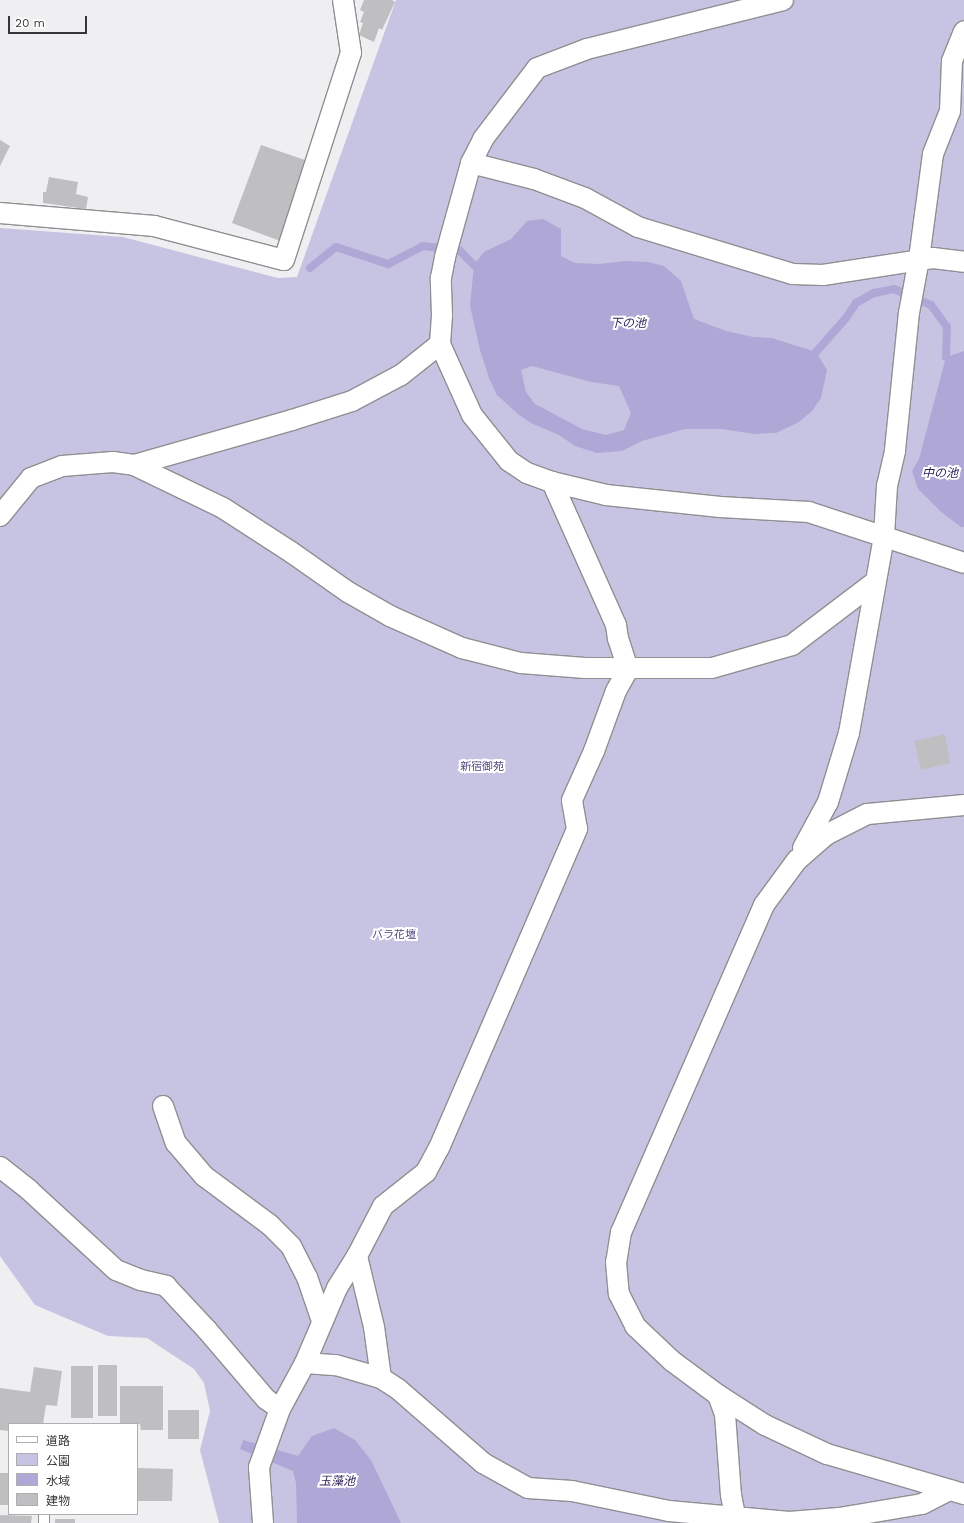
<!DOCTYPE html>
<html>
<head>
<meta charset="utf-8">
<style>
  body { margin:0 }
  #map { position:relative; width:964px; height:1523px; overflow:hidden; background:#efeff2; font-family:"Work Sans","Noto Sans JP",sans-serif }
  div>[style] { position:absolute }
  .green>* { inset:0; background:#c7c3e2 }
  .water>* { inset:0; background:#afa8d6 }
  .stream>* { height:8px; margin:-4px; padding:0 4px; transform-origin:4px; border-radius:4px; background:#afa8d6 }
  .building>* { inset:0; background:#bfbfc2 }
  .roads { filter:drop-shadow(1px 0 #8f8f92) drop-shadow(-1px 0 #8f8f92) drop-shadow(0 1px #8f8f92) drop-shadow(0 -1px #8f8f92) }
  .lane>* { height:10px; margin:-5px; padding:0 5px; transform-origin:5px; border-radius:5px; background:#fff }
  .street>* { height:20px; margin:-10px; padding:0 10px; transform-origin:10px; border-radius:10px; background:#fff }
  span { translate:-50% -50%; white-space:nowrap; text-align:center; line-height:1.15; -webkit-text-stroke:4px #fff; paint-order:stroke }
  .park-label { font-size:11px; color:#524681 }
  .water-label { font-size:12px; color:#302159; font-style:italic }
  .legend { position:absolute; left:8px; top:1423px; width:130px; height:92px; box-sizing:border-box; background:#fff; border:1px solid #afaeaf; margin:0; padding:5px 7px; list-style:none; font-size:12px; color:#363537 }
  .legend li { display:flex; align-items:center; gap:8px; height:20px }
  .legend b { width:20px; border:1px solid #afaeaf }
  .scale { position:absolute; left:8px; top:16px; width:79px; height:18px; box-sizing:border-box; border:2px solid #363537; border-top:0; padding-left:5px; font-size:12px; line-height:14px; white-space:nowrap; color:#363537; -webkit-text-stroke:3px #fff; paint-order:stroke }
</style>
</head>
<body>
<div id="map">
  <div class="green">
    <i style="clip-path:polygon(396px 0,964px 0,964px 1523px,219px 1523px,200px 1450px,210px 1411px,204px 1383px,194px 1369px,147px 1338px,108px 1336px,35px 1305px,0 1256px,0 228px,123px 237px,278px 278px,297px 277px)"></i>
  </div>
  <div class="water">
    <i style="clip-path:polygon(evenodd,543px 219px,561px 229px,561px 256px,575px 263px,599px 264px,626px 261px,648px 262px,664px 266px,681px 281px,694px 319px,726px 331px,753px 337px,772px 338px,816px 352px,827px 370px,821px 398px,812px 411px,799px 422px,776px 433px,753px 434px,723px 429px,685px 429px,642px 441px,622px 451px,597px 453px,575px 446px,559px 435px,533px 424px,519px 415px,497px 395px,489px 378px,480px 350px,470px 306px,474px 265px,484px 252px,511px 239px,527px 221px,543px 219px,532px 366px,591px 382px,619px 386px,631px 413px,624px 430px,606px 435px,582px 429px,535px 404px,526px 392px,521px 370px,532px 366px)"></i>
    <i style="clip-path:polygon(964px 351px,964px 527px,961px 527px,940px 511px,918px 489px,912px 471px,919px 459px,946px 357px)"></i>
    <i style="clip-path:polygon(334px 1428px,355px 1440px,371px 1460px,401px 1523px,297px 1523px,296px 1483px,293px 1471px,240px 1449px,243px 1440px,298px 1456px,312px 1436px)"></i>
  </div>
  <div class="stream">
    <i style="left:310px;top:268px;width:33px;rotate:-39deg"></i>
    <i style="left:336px;top:247px;width:55px;rotate:18.1deg"></i>
    <i style="left:388px;top:264px;width:39px;rotate:-27deg"></i>
    <i style="left:423px;top:246px;width:33px;rotate:7deg"></i>
    <i style="left:456px;top:250px;width:4px;rotate:14deg"></i>
    <i style="left:460px;top:251px;width:20px;rotate:45deg"></i>
    <i style="left:816px;top:352px;width:45px;rotate:-48.6deg"></i>
    <i style="left:846px;top:318px;width:18px;rotate:-56deg"></i>
    <i style="left:856px;top:303px;width:21px;rotate:-29deg"></i>
    <i style="left:874px;top:293px;width:20px;rotate:-11deg"></i>
    <i style="left:894px;top:289px;width:40px;rotate:23.4deg"></i>
    <i style="left:931px;top:305px;width:27px;rotate:54deg"></i>
    <i style="left:947px;top:327px;width:30px;rotate:92deg"></i>
  </div>
  <div class="building">
    <i style="clip-path:polygon(364px 0,392px 0,395px 2px,382px 30px,379px 28px,374px 42px,359px 35px,363px 23px,360px 22px,364px 12px,360px 10px)"></i>
    <i style="clip-path:polygon(0 140px,10px 146px,0 166px)"></i>
    <i style="clip-path:polygon(261px 145px,308px 161px,283px 242px,232px 223px)"></i>
    <i style="clip-path:polygon(49px 177px,78px 182px,76px 194px,88px 197px,86px 209px,43px 203px,43px 192px,46px 192px)"></i>
    <i style="clip-path:polygon(945px 734px,950px 763px,921px 770px,914px 741px)"></i>
    <i style="clip-path:polygon(98px 1365px,117px 1365px,117px 1416px,98px 1416px)"></i>
    <i style="clip-path:polygon(71px 1366px,93px 1366px,93px 1418px,71px 1418px)"></i>
    <i style="clip-path:polygon(34px 1367px,62px 1371px,57px 1406px,46px 1405px,43px 1424px,9px 1424px,9px 1431px,0 1430px,0 1388px,30px 1392px)"></i>
    <i style="clip-path:polygon(120px 1386px,163px 1386px,163px 1430px,141px 1430px,140px 1424px,120px 1423px)"></i>
    <i style="clip-path:polygon(168px 1410px,199px 1410px,199px 1439px,168px 1439px)"></i>
    <i style="clip-path:polygon(137px 1468px,173px 1469px,172px 1501px,137px 1501px)"></i>
    <i style="clip-path:polygon(0 1473px,9px 1473px,9px 1505px,0 1505px)"></i>
    <i style="clip-path:polygon(0 1515px,32px 1516px,31px 1523px,0 1523px)"></i>
    <i style="clip-path:polygon(55px 1519px,75px 1519px,75px 1523px,55px 1523px)"></i>
  </div>
  <div class="roads">
    <div class="lane">
      <i style="left:44px;top:1523px;width:9px;rotate:-90deg"></i>
    </div>
    <div class="street">
      <i style="left:471px;top:163px;width:65px;rotate:14.3deg"></i>
      <i style="left:534px;top:179px;width:54px;rotate:20.4deg"></i>
      <i style="left:585px;top:198px;width:60px;rotate:28.7deg"></i>
      <i style="left:638px;top:227px;width:162px;rotate:16.9deg"></i>
      <i style="left:793px;top:274px;width:30px;rotate:2deg"></i>
      <i style="left:823px;top:275px;width:111px;rotate:-8.8deg"></i>
      <i style="left:933px;top:258px;width:31px;rotate:7deg"></i>
      <i style="left:0;top:213px;width:155px;rotate:4.8deg"></i>
      <i style="left:154px;top:226px;width:134px;rotate:14.7deg"></i>
      <i style="left:284px;top:260px;width:218px;rotate:-72.1deg"></i>
      <i style="left:351px;top:53px;width:54px;rotate:-98.6deg"></i>
      <i style="left:440px;top:344px;width:78px;rotate:65.7deg"></i>
      <i style="left:472px;top:415px;width:59px;rotate:51.2deg"></i>
      <i style="left:509px;top:461px;width:22px;rotate:34deg"></i>
      <i style="left:527px;top:473px;width:27px;rotate:20deg"></i>
      <i style="left:552px;top:482px;width:56px;rotate:13.5deg"></i>
      <i style="left:606px;top:495px;width:115px;rotate:6deg"></i>
      <i style="left:720px;top:507px;width:89px;rotate:3.2deg"></i>
      <i style="left:809px;top:512px;width:163px;rotate:18.2deg"></i>
      <i style="left:134px;top:465px;width:99px;rotate:25.8deg"></i>
      <i style="left:223px;top:508px;width:81px;rotate:32.9deg"></i>
      <i style="left:291px;top:552px;width:70px;rotate:35.1deg"></i>
      <i style="left:348px;top:592px;width:48px;rotate:29.7deg"></i>
      <i style="left:390px;top:616px;width:79px;rotate:24deg"></i>
      <i style="left:462px;top:648px;width:61px;rotate:14.3deg"></i>
      <i style="left:521px;top:663px;width:64px;rotate:4.5deg"></i>
      <i style="left:585px;top:668px;width:127px"></i>
      <i style="left:712px;top:668px;width:83px;rotate:-16deg"></i>
      <i style="left:792px;top:645px;width:104px;rotate:-37.2deg"></i>
      <i style="left:0;top:516px;width:49px;rotate:-50.8deg"></i>
      <i style="left:31px;top:478px;width:33px;rotate:-21deg"></i>
      <i style="left:62px;top:466px;width:51px;rotate:-4.5deg"></i>
      <i style="left:113px;top:462px;width:21px;rotate:8deg"></i>
      <i style="left:134px;top:465px;width:164px;rotate:-15.9deg"></i>
      <i style="left:292px;top:420px;width:63px;rotate:-17.6deg"></i>
      <i style="left:352px;top:401px;width:55px;rotate:-28deg"></i>
      <i style="left:401px;top:375px;width:50px;rotate:-38.5deg"></i>
      <i style="left:440px;top:344px;width:29px;rotate:-86deg"></i>
      <i style="left:442px;top:315px;width:37px;rotate:-92deg"></i>
      <i style="left:441px;top:278px;width:21px;rotate:-79deg"></i>
      <i style="left:445px;top:257px;width:98px;rotate:-74.5deg"></i>
      <i style="left:471px;top:163px;width:27px;rotate:-63deg"></i>
      <i style="left:483px;top:139px;width:89px;rotate:-52.7deg"></i>
      <i style="left:537px;top:68px;width:53px;rotate:-20.8deg"></i>
      <i style="left:587px;top:49px;width:202px;rotate:-14deg"></i>
      <i style="left:964px;top:805px;width:97px;rotate:174.7deg"></i>
      <i style="left:867px;top:814px;width:46px;rotate:152.9deg"></i>
      <i style="left:826px;top:835px;width:38px;rotate:139deg"></i>
      <i style="left:797px;top:860px;width:56px;rotate:126.3deg"></i>
      <i style="left:764px;top:905px;width:357px;rotate:113.6deg"></i>
      <i style="left:621px;top:1232px;width:30px;rotate:99deg"></i>
      <i style="left:616px;top:1262px;width:32px;rotate:85deg"></i>
      <i style="left:619px;top:1294px;width:36px;rotate:63deg"></i>
      <i style="left:635px;top:1326px;width:51px;rotate:43.4deg"></i>
      <i style="left:672px;top:1361px;width:57px;rotate:36.5deg"></i>
      <i style="left:718px;top:1395px;width:56px;rotate:32.6deg"></i>
      <i style="left:765px;top:1425px;width:68px;rotate:25.1deg"></i>
      <i style="left:827px;top:1454px;width:143px;rotate:16.3deg"></i>
      <i style="left:803px;top:848px;width:52px;rotate:-61.5deg"></i>
      <i style="left:828px;top:802px;width:72px;rotate:-73.1deg"></i>
      <i style="left:849px;top:733px;width:200px;rotate:-79.9deg"></i>
      <i style="left:884px;top:536px;width:50px;rotate:-86.6deg"></i>
      <i style="left:887px;top:486px;width:37px;rotate:-77deg"></i>
      <i style="left:895px;top:450px;width:138px;rotate:-84.2deg"></i>
      <i style="left:909px;top:313px;width:55px;rotate:-79.5deg"></i>
      <i style="left:919px;top:259px;width:106px;rotate:-82.4deg"></i>
      <i style="left:933px;top:154px;width:46px;rotate:-68.4deg"></i>
      <i style="left:950px;top:111px;width:50px;rotate:-87.7deg"></i>
      <i style="left:952px;top:61px;width:32px;rotate:-68deg"></i>
      <i style="left:163px;top:1106px;width:39px;rotate:71deg"></i>
      <i style="left:176px;top:1143px;width:43px;rotate:49.7deg"></i>
      <i style="left:204px;top:1176px;width:82px;rotate:36.6deg"></i>
      <i style="left:270px;top:1225px;width:30px;rotate:45deg"></i>
      <i style="left:291px;top:1246px;width:35px;rotate:63deg"></i>
      <i style="left:307px;top:1277px;width:46px;rotate:71.2deg"></i>
      <i style="left:0;top:1167px;width:37px;rotate:38deg"></i>
      <i style="left:29px;top:1190px;width:118px;rotate:42.6deg"></i>
      <i style="left:116px;top:1270px;width:27px;rotate:22deg"></i>
      <i style="left:141px;top:1280px;width:26px;rotate:13deg"></i>
      <i style="left:166px;top:1286px;width:60px;rotate:47deg"></i>
      <i style="left:207px;top:1330px;width:91px;rotate:49.5deg"></i>
      <i style="left:266px;top:1399px;width:17px;rotate:36deg"></i>
      <i style="left:280px;top:1409px;width:62px;rotate:109.9deg"></i>
      <i style="left:259px;top:1467px;width:56px;rotate:85.9deg"></i>
      <i style="left:305px;top:1363px;width:31px;rotate:4deg"></i>
      <i style="left:336px;top:1365px;width:47px;rotate:16.1deg"></i>
      <i style="left:381px;top:1378px;width:20px;rotate:33deg"></i>
      <i style="left:398px;top:1389px;width:113px;rotate:41deg"></i>
      <i style="left:483px;top:1463px;width:51px;rotate:29.1deg"></i>
      <i style="left:528px;top:1488px;width:44px;rotate:3.9deg"></i>
      <i style="left:572px;top:1491px;width:99px;rotate:11.7deg"></i>
      <i style="left:669px;top:1511px;width:121px;rotate:5.2deg"></i>
      <i style="left:789px;top:1522px;width:50px;rotate:-4.6deg"></i>
      <i style="left:839px;top:1518px;width:84px;rotate:-9.6deg"></i>
      <i style="left:922px;top:1504px;width:31px;rotate:-27deg"></i>
      <i style="left:381px;top:1378px;width:51px;rotate:-97.8deg"></i>
      <i style="left:374px;top:1327px;width:73px;rotate:-103.5deg"></i>
      <i style="left:357px;top:1256px;width:56px;rotate:-62.5deg"></i>
      <i style="left:383px;top:1206px;width:55px;rotate:-38.3deg"></i>
      <i style="left:426px;top:1172px;width:27px;rotate:-62deg"></i>
      <i style="left:439px;top:1148px;width:348px;rotate:-66.6deg"></i>
      <i style="left:577px;top:829px;width:29px;rotate:-100deg"></i>
      <i style="left:572px;top:800px;width:54px;rotate:-65.8deg"></i>
      <i style="left:594px;top:751px;width:64px;rotate:-69.9deg"></i>
      <i style="left:616px;top:691px;width:25px;rotate:-61deg"></i>
      <i style="left:628px;top:669px;width:32px;rotate:-108deg"></i>
      <i style="left:618px;top:639px;width:14px;rotate:-98deg"></i>
      <i style="left:616px;top:625px;width:157px;rotate:-114.1deg"></i>
      <i style="left:718px;top:1395px;width:20px;rotate:70deg"></i>
      <i style="left:725px;top:1414px;width:81px;rotate:85.8deg"></i>
      <i style="left:731px;top:1495px;width:20px;rotate:79deg"></i>
      <i style="left:280px;top:1409px;width:52px;rotate:-61.5deg"></i>
      <i style="left:305px;top:1363px;width:82px;rotate:-66.9deg"></i>
      <i style="left:337px;top:1288px;width:38px;rotate:-58deg"></i>
    </div>
  </div>
  <div class="park-label">
    <span style="left:482px;top:767px">新宿御苑</span>
    <span style="left:394px;top:935px">バラ花壇</span>
  </div>
  <div class="water-label">
    <span style="left:628px;top:324px">下の池</span>
    <span style="left:940px;top:474px">中の池</span>
    <span style="left:337px;top:1482px">玉藻池</span>
  </div>
  <ul class="legend">
  <li><b style="height:5px;background:#fff"></b>道路</li>
  <li><b style="height:11px;background:#c7c3e2"></b>公園</li>
  <li><b style="height:11px;background:#afa8d6"></b>水域</li>
  <li><b style="height:11px;background:#bfbfc2"></b>建物</li>
  </ul>
  <div class="scale">20 m</div>
</div>
</body>
</html>
